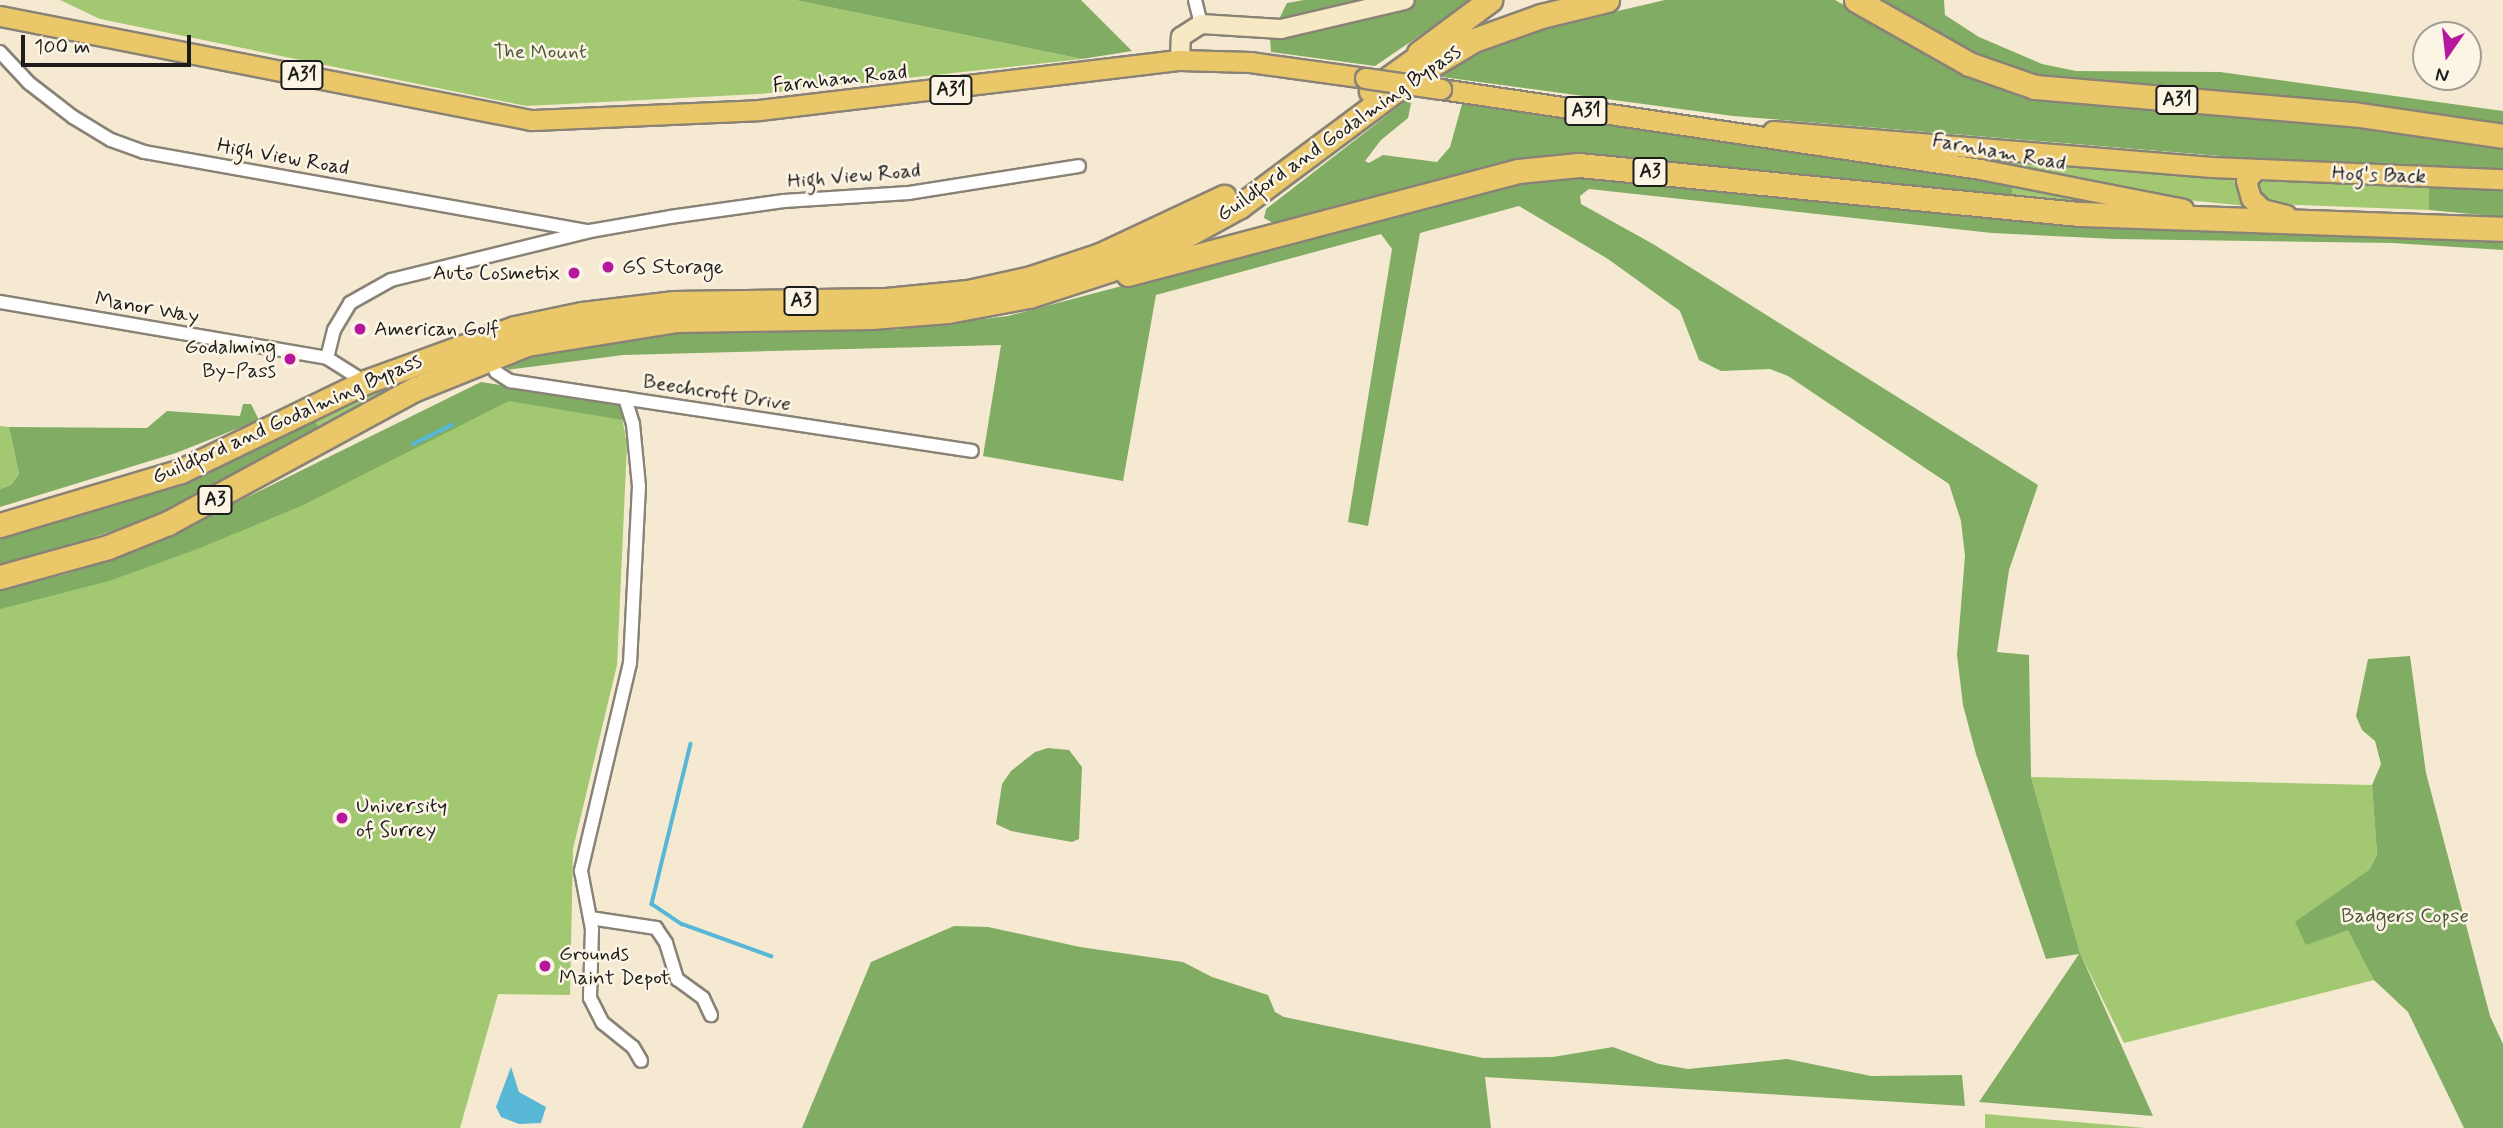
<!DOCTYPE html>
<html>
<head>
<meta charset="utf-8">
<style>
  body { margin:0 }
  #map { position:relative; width:2503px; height:1128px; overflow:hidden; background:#f6e9d1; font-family:Mynerve,sans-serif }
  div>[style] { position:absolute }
  .green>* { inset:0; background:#a2c872 }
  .forest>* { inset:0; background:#81ac64 }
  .water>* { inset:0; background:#57b7d5 }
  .stream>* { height:3.5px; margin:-1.75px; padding:0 1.75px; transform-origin:1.75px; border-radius:1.75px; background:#57b7d5 }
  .roads { filter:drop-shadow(2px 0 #898276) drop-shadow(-2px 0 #898276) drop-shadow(0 2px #898276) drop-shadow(0 -2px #898276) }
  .street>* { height:12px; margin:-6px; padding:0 6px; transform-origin:6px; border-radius:6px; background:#fff }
  .secondary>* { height:18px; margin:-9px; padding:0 9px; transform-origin:9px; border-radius:9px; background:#f7e9c3 }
  .primary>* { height:19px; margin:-9.5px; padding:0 9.5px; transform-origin:9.5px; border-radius:9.5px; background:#eac769 }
  .highway>* { height:23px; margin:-11.5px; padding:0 11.5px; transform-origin:11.5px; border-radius:11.5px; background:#eac769 }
  .bridges { filter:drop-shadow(2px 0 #898276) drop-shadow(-2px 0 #898276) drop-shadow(0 2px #898276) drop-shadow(0 -2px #898276) }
  .primary-bridge>* { height:19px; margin:-9.5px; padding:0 9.5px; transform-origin:9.5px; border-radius:9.5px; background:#eac769 }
  .dots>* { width:19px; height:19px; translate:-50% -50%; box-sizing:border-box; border:4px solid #fcf5e5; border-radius:50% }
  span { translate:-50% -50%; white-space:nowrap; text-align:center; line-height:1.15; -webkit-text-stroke:5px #fcf5e5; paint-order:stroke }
  .shield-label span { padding:2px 5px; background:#fcf5e5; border:2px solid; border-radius:5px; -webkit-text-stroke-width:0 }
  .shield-label { font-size:19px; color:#1c1c1c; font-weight:700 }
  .park-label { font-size:21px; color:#4b583a }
  .street-label { font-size:21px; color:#1c1c1c }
  .poi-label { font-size:21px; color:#1c1c1c }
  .left { translate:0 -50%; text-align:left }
  .right { translate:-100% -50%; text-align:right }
  .north { position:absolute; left:2412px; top:21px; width:70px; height:70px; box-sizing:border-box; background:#fcf5e5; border:2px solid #a29e95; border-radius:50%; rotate:194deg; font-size:19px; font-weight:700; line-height:28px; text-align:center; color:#1c1c1c }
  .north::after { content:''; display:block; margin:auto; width:24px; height:32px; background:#b5179e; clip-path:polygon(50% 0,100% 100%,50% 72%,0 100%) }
  .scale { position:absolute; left:21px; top:35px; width:170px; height:32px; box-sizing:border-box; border:4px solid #1c1c1c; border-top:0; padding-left:9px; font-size:21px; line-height:24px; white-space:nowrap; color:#1c1c1c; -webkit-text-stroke:5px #fcf5e5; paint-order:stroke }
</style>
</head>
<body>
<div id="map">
  <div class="green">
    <i style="clip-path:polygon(60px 0,795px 0,1082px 59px,759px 94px,526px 106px,100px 19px)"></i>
    <i style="clip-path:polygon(1951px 155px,2238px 174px,2248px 206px,2175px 199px)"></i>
    <i style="clip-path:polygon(2253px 176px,2429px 180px,2429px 210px,2275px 204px,2260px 199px)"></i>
    <i style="clip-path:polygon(2013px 179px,2124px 205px,2012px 197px)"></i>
    <i style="clip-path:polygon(415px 376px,321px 432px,313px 417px,336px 405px)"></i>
    <i style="clip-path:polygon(479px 392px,622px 417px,627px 445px,617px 665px,573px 849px,570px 995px,498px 994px,460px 1128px,0 1128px,0 595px,102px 569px)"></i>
    <i style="clip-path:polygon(0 426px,9px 427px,19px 474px,11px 485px,0 489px)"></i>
    <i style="clip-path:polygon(2031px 777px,2372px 785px,2377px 855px,2369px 870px,2374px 980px,2124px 1043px,2080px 953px)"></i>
    <i style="clip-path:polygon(1985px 1114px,2145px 1128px,1985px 1128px)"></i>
  </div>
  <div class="forest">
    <i style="clip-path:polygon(795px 0,1081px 0,1132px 51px,1082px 59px)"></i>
    <i style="clip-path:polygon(1304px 0,1472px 0,1375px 66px,1271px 52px,1270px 37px,1287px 3px)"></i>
    <i style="clip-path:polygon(1665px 0,1835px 0,1983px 81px,2034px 98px,2305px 117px,2503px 145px,2503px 169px,2257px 159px,1733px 116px,1442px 77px,1449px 64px,1536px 30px)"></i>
    <i style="clip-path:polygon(1884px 0,1944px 0,1945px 15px,1979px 37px,2042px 64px,2076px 71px,2220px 72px,2503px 111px,2503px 129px,2033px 77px,1943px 39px)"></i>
    <i style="clip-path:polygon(1408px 99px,1412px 99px,1408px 118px,1381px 140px,1365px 161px,1369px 163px,1383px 155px,1437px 162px,1450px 147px,1462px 104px,2013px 179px,2012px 197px,1659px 167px,1451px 178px,1273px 223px,1264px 218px,1266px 209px)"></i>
    <i style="clip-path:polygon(1549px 173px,2503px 235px,2503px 250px,2393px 243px,2114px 239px,1992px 233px,1589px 189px,1580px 196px,1581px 204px,1653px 244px,2038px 485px,2009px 570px,1997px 652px,2029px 655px,2031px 777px,2080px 953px,2153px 1116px,1979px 1102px,2079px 954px,2046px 959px,1976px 754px,1963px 705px,1957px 655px,1965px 556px,1961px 521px,1949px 484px,1788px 376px,1770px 369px,1721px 371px,1699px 360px,1680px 311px,1608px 259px,1519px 206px,1420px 233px,1368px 526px,1348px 522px,1392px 249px,1381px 234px,1156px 295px,1123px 481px,983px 456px,1001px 345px,623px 355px,507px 370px,511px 361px,523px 357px,623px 337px,717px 330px,893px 330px,1008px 316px)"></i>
    <i style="clip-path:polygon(2429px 180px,2503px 184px,2503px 217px,2429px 210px)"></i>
    <i style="clip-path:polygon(481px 382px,619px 404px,623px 420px,509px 401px,301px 506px,200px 548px,109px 581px,0 609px,0 589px,66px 574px,152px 544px)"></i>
    <i style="clip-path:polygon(243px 404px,251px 404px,259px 420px,176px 453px,0 507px,0 489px,11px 485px,19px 474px,9px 427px,147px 428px,167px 411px,240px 416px)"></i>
    <i style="clip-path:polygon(313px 417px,321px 432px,161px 515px,0 568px,0 535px,140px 495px)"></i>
    <i style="clip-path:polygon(2410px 656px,2426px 773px,2490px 1016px,2503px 1044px,2503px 1128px,2464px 1128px,2408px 1012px,2374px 980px,2348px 930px,2306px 945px,2295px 922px,2369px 870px,2377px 855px,2372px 785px,2381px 764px,2375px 741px,2362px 730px,2356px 716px,2368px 659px)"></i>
    <i style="clip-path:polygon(1048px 748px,1069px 750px,1082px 767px,1079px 839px,1072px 842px,1011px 831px,996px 824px,1002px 784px,1011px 771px,1035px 752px)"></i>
    <i style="clip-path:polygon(954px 926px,988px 927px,1080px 947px,1183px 962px,1212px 977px,1268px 995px,1275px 1012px,1284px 1017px,1483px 1058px,1553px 1057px,1613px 1047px,1659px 1064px,1688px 1069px,1787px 1059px,1871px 1076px,1962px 1075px,1965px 1106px,1485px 1077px,1491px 1128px,802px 1128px,871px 962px)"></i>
  </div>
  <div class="water">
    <i style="clip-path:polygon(511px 1067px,519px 1092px,546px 1107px,541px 1123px,519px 1124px,501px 1117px,496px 1107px)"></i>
  </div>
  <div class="stream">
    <i style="left:413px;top:444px;width:43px;rotate:-26deg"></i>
    <i style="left:691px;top:744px;width:165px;rotate:103.7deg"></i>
    <i style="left:652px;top:904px;width:36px;rotate:34deg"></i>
    <i style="left:682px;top:924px;width:95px;rotate:19.8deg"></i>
  </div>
  <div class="roads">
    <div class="street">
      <i style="left:1195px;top:0;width:25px;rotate:76deg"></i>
      <i style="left:0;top:52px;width:42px;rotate:46.9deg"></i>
      <i style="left:29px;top:83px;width:56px;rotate:37.7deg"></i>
      <i style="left:73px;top:117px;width:44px;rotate:31.2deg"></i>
      <i style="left:111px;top:140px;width:35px;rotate:20deg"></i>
      <i style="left:144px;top:152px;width:449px;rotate:10.1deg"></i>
      <i style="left:0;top:302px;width:332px;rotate:9.7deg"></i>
      <i style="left:327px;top:358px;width:45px;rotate:32.3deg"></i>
      <i style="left:487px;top:355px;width:19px;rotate:62deg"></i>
      <i style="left:496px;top:372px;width:17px;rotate:33deg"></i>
      <i style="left:510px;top:381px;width:467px;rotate:8.6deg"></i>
      <i style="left:327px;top:358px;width:29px;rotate:-76deg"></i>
      <i style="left:334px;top:330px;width:31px;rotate:-59deg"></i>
      <i style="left:350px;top:303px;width:47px;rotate:-29.3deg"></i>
      <i style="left:391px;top:280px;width:205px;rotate:-13.8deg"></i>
      <i style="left:590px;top:231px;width:81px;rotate:-9.9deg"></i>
      <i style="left:670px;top:217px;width:115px;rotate:-8deg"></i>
      <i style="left:784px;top:201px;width:125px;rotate:-3.7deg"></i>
      <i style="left:909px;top:193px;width:172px;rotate:-9deg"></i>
      <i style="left:625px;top:398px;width:27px;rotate:73deg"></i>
      <i style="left:633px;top:424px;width:62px;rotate:84.5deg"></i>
      <i style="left:639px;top:486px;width:177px;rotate:92.9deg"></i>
      <i style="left:630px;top:663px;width:214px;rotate:103.3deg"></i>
      <i style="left:581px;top:871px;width:59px;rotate:79.3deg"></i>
      <i style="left:592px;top:929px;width:69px;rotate:91.7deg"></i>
      <i style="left:590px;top:998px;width:28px;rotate:63deg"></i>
      <i style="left:603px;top:1023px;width:38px;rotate:39deg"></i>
      <i style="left:633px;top:1047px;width:16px;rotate:60deg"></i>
      <i style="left:590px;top:918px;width:67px;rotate:8.6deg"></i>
      <i style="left:656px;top:928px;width:18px;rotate:56deg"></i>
      <i style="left:666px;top:943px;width:38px;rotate:73deg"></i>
      <i style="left:677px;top:979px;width:32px;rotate:36deg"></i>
      <i style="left:703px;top:998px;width:19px;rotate:65deg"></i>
    </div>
    <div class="secondary">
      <i style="left:1180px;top:60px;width:23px;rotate:-88deg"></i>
      <i style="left:1181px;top:37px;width:24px;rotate:-33deg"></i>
      <i style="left:1201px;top:24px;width:80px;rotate:3.6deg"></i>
      <i style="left:1281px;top:29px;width:127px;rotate:-13.2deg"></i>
    </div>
    <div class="primary">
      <i style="left:0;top:16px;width:541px;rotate:11.08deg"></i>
      <i style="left:531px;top:120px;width:228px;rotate:-2.5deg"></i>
      <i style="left:759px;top:110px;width:424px;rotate:-6.8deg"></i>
      <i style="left:1180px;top:60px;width:70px;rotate:1.6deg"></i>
      <i style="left:1250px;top:62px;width:116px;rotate:7.9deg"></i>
      <i style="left:1441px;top:89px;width:545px;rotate:8.44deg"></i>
      <i style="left:1980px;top:169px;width:207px;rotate:11.1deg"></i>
      <i style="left:1773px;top:131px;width:440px;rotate:4.7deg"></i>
      <i style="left:2212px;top:167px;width:291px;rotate:2.4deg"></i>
      <i style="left:2255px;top:170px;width:14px;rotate:129deg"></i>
      <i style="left:2246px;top:181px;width:18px;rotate:74deg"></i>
      <i style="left:2251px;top:198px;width:16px;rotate:45deg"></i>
      <i style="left:2262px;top:209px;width:25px;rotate:14deg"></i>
    </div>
    <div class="highway">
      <i style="left:1856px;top:0;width:130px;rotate:29.5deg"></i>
      <i style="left:1969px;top:64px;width:70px;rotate:19.2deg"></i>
      <i style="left:2035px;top:87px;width:319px;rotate:4.9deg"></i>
      <i style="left:2353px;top:114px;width:152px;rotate:8.3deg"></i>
      <i style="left:1419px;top:53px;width:89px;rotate:-36.7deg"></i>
      <i style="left:1371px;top:91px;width:77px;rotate:-35.5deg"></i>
      <i style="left:1128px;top:274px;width:403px;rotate:-14.8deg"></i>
      <i style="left:1518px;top:171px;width:61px;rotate:-5.6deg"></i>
      <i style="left:1579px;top:165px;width:502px;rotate:5.6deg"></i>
      <i style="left:2079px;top:214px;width:424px;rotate:2deg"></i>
      <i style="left:0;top:525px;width:189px;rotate:-16.6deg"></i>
      <i style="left:181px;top:471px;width:204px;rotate:-25.8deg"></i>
      <i style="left:365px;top:382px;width:159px;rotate:-19.8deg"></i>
      <i style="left:515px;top:328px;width:68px;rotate:-11.8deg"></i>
      <i style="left:582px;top:314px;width:93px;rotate:-6.8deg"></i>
      <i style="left:674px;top:303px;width:212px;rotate:-0.8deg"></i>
      <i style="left:886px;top:300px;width:82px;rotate:-5.6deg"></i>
      <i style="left:968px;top:292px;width:65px;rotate:-12.5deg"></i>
      <i style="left:1031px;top:278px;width:73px;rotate:-18.4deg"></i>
      <i style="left:1100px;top:255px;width:137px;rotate:-25.1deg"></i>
      <i style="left:0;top:577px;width:112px;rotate:-15.5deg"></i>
      <i style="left:108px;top:547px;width:65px;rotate:-21.8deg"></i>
      <i style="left:168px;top:523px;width:281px;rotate:-28.5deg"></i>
      <i style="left:415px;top:389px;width:121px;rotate:-21.9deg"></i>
      <i style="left:527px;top:344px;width:152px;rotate:-9.1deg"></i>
      <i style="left:677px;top:320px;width:194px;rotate:-0.9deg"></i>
      <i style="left:871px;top:317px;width:77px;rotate:-4.5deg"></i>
      <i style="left:948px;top:311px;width:82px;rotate:-10.5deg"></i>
      <i style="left:1029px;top:296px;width:84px;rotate:-18deg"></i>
      <i style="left:1109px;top:270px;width:65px;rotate:-22.6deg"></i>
      <i style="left:1169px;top:245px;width:81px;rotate:-28.8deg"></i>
      <i style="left:1240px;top:206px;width:224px;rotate:-36.7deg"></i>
      <i style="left:1420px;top:72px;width:63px;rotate:-30.7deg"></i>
      <i style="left:1474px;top:40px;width:71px;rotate:-19.7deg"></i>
      <i style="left:1541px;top:16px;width:68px;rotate:-13.6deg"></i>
    </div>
  </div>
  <div class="bridges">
    <div class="primary-bridge">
      <i style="left:1365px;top:78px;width:77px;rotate:8.2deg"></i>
    </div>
  </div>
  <div class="dots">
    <i style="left:608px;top:267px;background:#b5179e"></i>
    <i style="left:574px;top:273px;background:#b5179e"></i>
    <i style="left:360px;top:329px;background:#b5179e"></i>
    <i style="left:290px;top:359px;background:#b5179e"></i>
    <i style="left:342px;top:818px;background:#b5179e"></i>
    <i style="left:545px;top:966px;background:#b5179e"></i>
  </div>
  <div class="shield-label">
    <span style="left:302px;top:75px">A31</span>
    <span style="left:951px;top:90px">A31</span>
    <span style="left:2177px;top:100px">A31</span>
    <span style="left:1586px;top:111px">A31</span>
    <span style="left:1650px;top:172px">A3</span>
    <span style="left:801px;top:301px">A3</span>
    <span style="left:215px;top:500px">A3</span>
  </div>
  <div class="park-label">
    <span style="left:540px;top:52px">The Mount</span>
    <span style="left:2405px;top:916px">Badgers Copse</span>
  </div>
  <div class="street-label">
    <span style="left:840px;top:79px;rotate:-6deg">Farnham Road</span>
    <span style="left:1339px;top:133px;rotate:-35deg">Guildford and Godalming Bypass</span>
    <span style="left:1999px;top:152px;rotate:10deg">Farnham Road</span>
    <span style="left:283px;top:157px;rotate:10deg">High View Road</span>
    <span style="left:2379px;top:175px;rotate:2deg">Hog's Back</span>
    <span style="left:854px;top:176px;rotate:-5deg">High View Road</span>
    <span style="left:147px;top:308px;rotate:10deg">Manor Way</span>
    <span style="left:717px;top:393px;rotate:9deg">Beechcroft Drive</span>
    <span style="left:287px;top:419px;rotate:-24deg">Guildford and Godalming Bypass</span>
  </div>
  <div class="poi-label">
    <span class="left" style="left:622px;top:267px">GS Storage</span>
    <span class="right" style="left:560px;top:273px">Auto Cosmetix</span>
    <span class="left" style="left:374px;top:329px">American Golf</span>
    <span class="right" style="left:276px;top:359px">Godalming<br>By-Pass</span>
    <span class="left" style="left:356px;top:818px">University<br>of Surrey</span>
    <span class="left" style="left:559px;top:966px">Grounds<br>Maint Depot</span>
  </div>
  <div class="north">N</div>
  <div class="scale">100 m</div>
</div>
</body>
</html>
